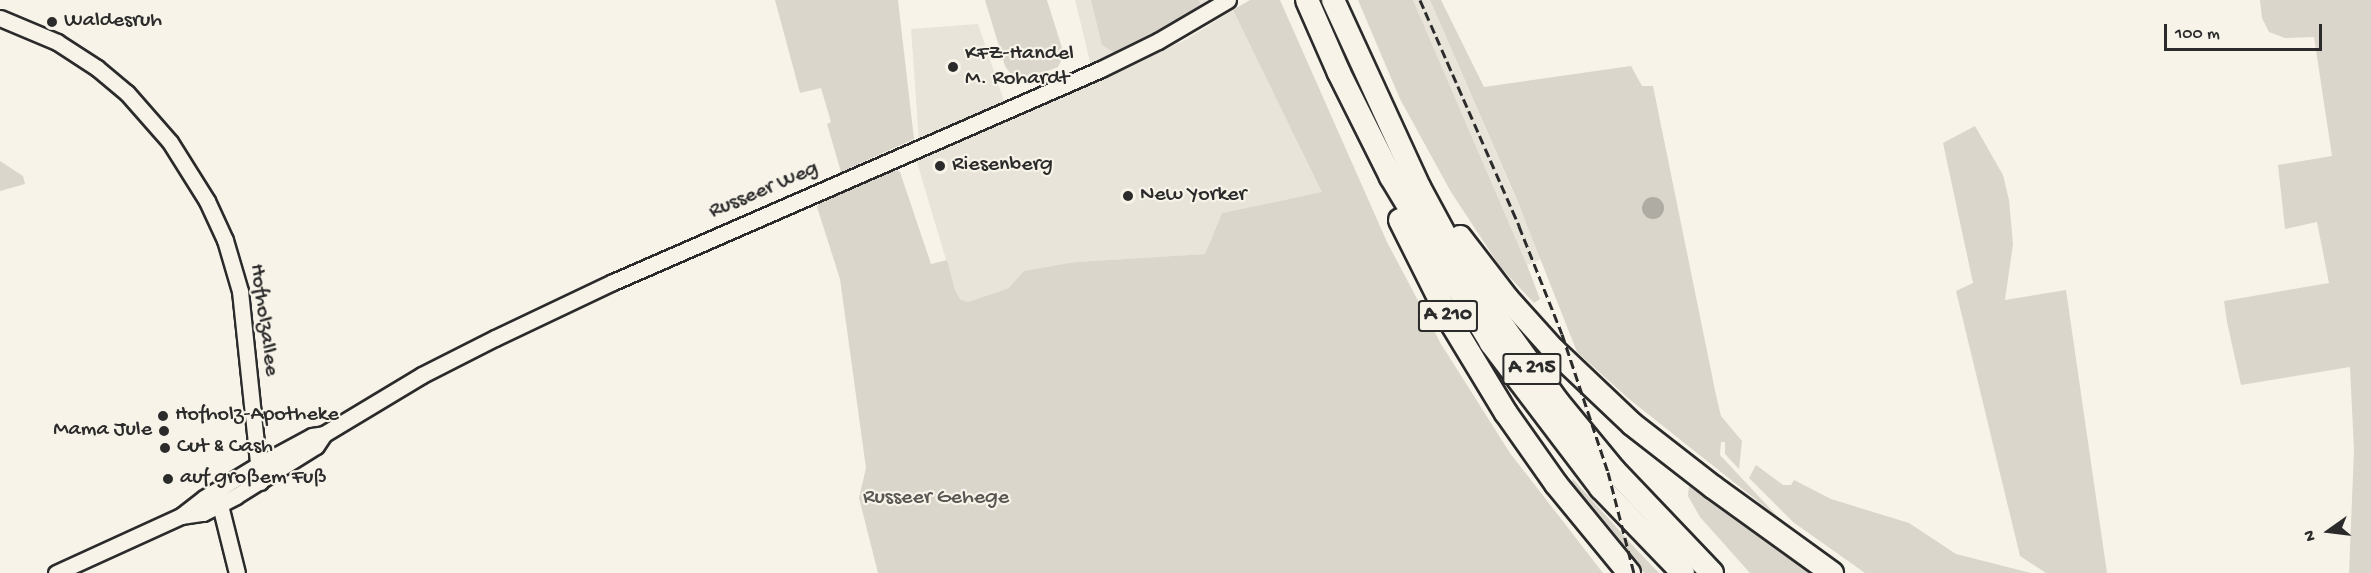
<!DOCTYPE html>
<html>
<head>
<meta charset="utf-8">
<style>
  body { margin:0 }
  #map { position:relative; width:2371px; height:573px; overflow:hidden; background:#f7f3e8; font-family:"Gochi Hand",sans-serif }
  div>[style] { position:absolute }
  .built>* { inset:0; background:#e8e4da }
  .green>* { inset:0; background:#dad6cc }
  .water>* { inset:0; background:#afaca4 }
  .round { border-radius:50% }
  .roads { filter:drop-shadow(2px 0 #2b2b2b) drop-shadow(-2px 0 #2b2b2b) drop-shadow(0 2px #2b2b2b) drop-shadow(0 -2px #2b2b2b) }
  .minor>* { height:15px; margin:-7.5px; padding:0 7.5px; transform-origin:7.5px; border-radius:7.5px; background:#f7f3e8 }
  .highway>* { height:22px; margin:-11px; padding:0 11px; transform-origin:11px; border-radius:11px; background:#f7f3e8 }
  .rail>* { height:3px; margin-top:-1.5px; transform-origin:0; background:repeating-linear-gradient(90deg,#2b2b2b 0 9px,transparent 0 13.5px) }
  .dots>* { width:16px; height:16px; translate:-50% -50%; box-sizing:border-box; border:3px solid #f7f3e8; border-radius:50% }
  span { translate:-50% -50%; white-space:nowrap; text-align:center; line-height:1.15; -webkit-text-stroke:4.5px #f7f3e8; paint-order:stroke }
  .shield-label span { padding:2px 4px; background:#f7f3e8; border:2px solid; border-radius:4px; -webkit-text-stroke-width:0 }
  .shield-label { font-size:21px; color:#2b2b2b; font-weight:700 }
  .poi-label { font-size:22px; color:#2b2b2b }
  .left { translate:0 -50%; text-align:left }
  .right { translate:-100% -50%; text-align:right }
  .street-label { font-size:22px; color:#2b2b2b }
  .park-label { font-size:22px; color:#575653 }
  .north { position:absolute; left:2299px; top:501px; width:60px; height:60px; -webkit-text-stroke:4px #f7f3e8; paint-order:stroke; rotate:256deg; font-size:16px; font-weight:700; line-height:24px; text-align:center; color:#2b2b2b }
  .north::after { content:''; display:block; margin:auto; width:21px; height:27px; background:#2b2b2b; clip-path:polygon(50% 0,100% 100%,50% 72%,0 100%) }
  .scale { position:absolute; left:2164px; top:24px; width:158px; height:27px; box-sizing:border-box; border:3px solid #2b2b2b; border-top:0; padding-left:8px; font-size:18px; line-height:21px; white-space:nowrap; color:#2b2b2b; -webkit-text-stroke:4px #f7f3e8; paint-order:stroke }
</style>
</head>
<body>
<div id="map">
  <div class="built">
    <i style="clip-path:polygon(1075px 0,1208px 0,1180px 21px,1091px 66px)"></i>
    <i style="clip-path:polygon(1413px 0,1430px 0,1542px 259px,1527px 265px)"></i>
    <i style="clip-path:polygon(1233px 10px,1323px 192px,1222px 213px,1205px 254px,1076px 262px,1018px 280px,1009px 288px,968px 302px,960px 299px,955px 290px,916px 159px,1119px 71px,1187px 39px)"></i>
    <i style="clip-path:polygon(978px 24px,1005px 104px,919px 141px,911px 29px)"></i>
  </div>
  <div class="green">
    <i style="clip-path:polygon(775px 0,898px 0,914px 139px,841px 172px,827px 124px,831px 122px,821px 88px,800px 93px)"></i>
    <i style="clip-path:polygon(985px 0,1047px 0,1062px 48px,1062px 59px,1058px 67px,1026px 79px,1012px 76px,1005px 66px)"></i>
    <i style="clip-path:polygon(1091px 0,1199px 0,1200px 6px,1180px 21px,1116px 54px,1102px 45px)"></i>
    <i style="clip-path:polygon(1250px 0,1280px 0,1387px 242px,1441px 344px,1510px 453px,1603px 573px,878px 573px,859px 498px,866px 468px,840px 279px,817px 207px,821px 200px,896px 170px,900px 172px,931px 264px,947px 260px,955px 290px,960px 299px,968px 302px,1009px 288px,1024px 271px,1076px 262px,1205px 254px,1222px 213px,1322px 192px,1233px 10px)"></i>
    <i style="clip-path:polygon(1358px 0,1413px 0,1527px 265px,1540px 299px,1534px 303px,1501px 268px,1451px 192px,1400px 99px)"></i>
    <i style="clip-path:polygon(evenodd,1430px 0,1441px 0,1484px 87px,1631px 66px,1642px 86px,1653px 86px,1716px 395px,1721px 416px,1742px 441px,1739px 469px,1725px 454px,1725px 442px,1721px 442px,1720px 455px,1779px 518px,1629px 399px,1577px 352px,1517px 200px,1430px 0,1655px 197px,1660px 200px,1663px 210px,1656px 218px,1642px 205px,1645px 201px,1655px 197px)"></i>
    <i style="clip-path:polygon(2260px 0,2371px 0,2371px 573px,2349px 573px,2354px 450px,2350px 367px,2241px 385px,2227px 322px,2224px 301px,2329px 283px,2317px 222px,2285px 229px,2278px 165px,2332px 156px,2314px 37px,2285px 38px,2269px 32px,2262px 18px)"></i>
    <i style="clip-path:polygon(1975px 126px,2003px 175px,2009px 200px,2013px 244px,2005px 300px,2066px 290px,2107px 573px,2046px 573px,2020px 556px,1956px 291px,1973px 283px,1943px 143px)"></i>
    <i style="clip-path:polygon(0 161px,23px 176px,25px 184px,0 191px)"></i>
    <i style="clip-path:polygon(1756px 465px,1783px 485px,1791px 485px,1794px 480px,1831px 499px,1909px 523px,1956px 554px,2031px 573px,1865px 573px,1793px 522px,1749px 478px)"></i>
    <i style="clip-path:polygon(1573px 479px,1635px 548px,1659px 573px,1644px 573px,1571px 484px)"></i>
    <i style="clip-path:polygon(1689px 486px,1798px 562px,1812px 573px,1750px 573px,1700px 517px,1688px 496px)"></i>
  </div>
  <div class="water">
    <i class="round" style="left:1642px;top:197px;width:22px;height:22px"></i>
  </div>
  <div class="roads">
    <div class="minor">
      <i style="left:0;top:18px;width:62px;rotate:22.8deg"></i>
      <i style="left:57px;top:42px;width:48px;rotate:33deg"></i>
      <i style="left:97px;top:68px;width:39px;rotate:40deg"></i>
      <i style="left:127px;top:93px;width:65px;rotate:48.7deg"></i>
      <i style="left:170px;top:142px;width:70px;rotate:57.9deg"></i>
      <i style="left:207px;top:201px;width:43px;rotate:65.2deg"></i>
      <i style="left:225px;top:240px;width:53px;rotate:73.6deg"></i>
      <i style="left:240px;top:291px;width:192px;rotate:84deg"></i>
      <i style="left:218px;top:497px;width:78px;rotate:76deg"></i>
      <i style="left:181px;top:516px;width:22px;rotate:-8deg"></i>
      <i style="left:203px;top:513px;width:37px;rotate:-27deg"></i>
      <i style="left:236px;top:496px;width:94px;rotate:-32deg"></i>
      <i style="left:316px;top:446px;width:14px;rotate:-56deg"></i>
      <i style="left:56px;top:573px;width:137px;rotate:-24.5deg"></i>
      <i style="left:181px;top:516px;width:29px;rotate:-38deg"></i>
      <i style="left:204px;top:498px;width:63px;rotate:-31.4deg"></i>
      <i style="left:258px;top:465px;width:61px;rotate:-28.2deg"></i>
      <i style="left:312px;top:436px;width:12px;rotate:-9deg"></i>
      <i style="left:324px;top:434px;width:114px;rotate:-31deg"></i>
      <i style="left:422px;top:375px;width:82px;rotate:-26.9deg"></i>
      <i style="left:495px;top:338px;width:131px;rotate:-25.4deg"></i>
      <i style="left:613px;top:282px;width:532px;rotate:-23.58deg"></i>
      <i style="left:1101px;top:69px;width:64px;rotate:-26.2deg"></i>
      <i style="left:1158px;top:41px;width:81px;rotate:-30.4deg"></i>
    </div>
    <div class="highway">
      <i style="left:1307px;top:0;width:80px;rotate:66.3deg"></i>
      <i style="left:1339px;top:73px;width:116px;rotate:63.4deg"></i>
      <i style="left:1391px;top:177px;width:194px;rotate:58.9deg"></i>
      <i style="left:1491px;top:343px;width:182px;rotate:52.8deg"></i>
      <i style="left:1601px;top:488px;width:118px;rotate:46deg"></i>
      <i style="left:1333px;top:0;width:206px;rotate:65.3deg"></i>
      <i style="left:1419px;top:187px;width:84px;rotate:61.6deg"></i>
      <i style="left:1459px;top:261px;width:51px;rotate:56.9deg"></i>
      <i style="left:1487px;top:304px;width:121px;rotate:54.1deg"></i>
      <i style="left:1558px;top:402px;width:88px;rotate:50.5deg"></i>
      <i style="left:1614px;top:470px;width:142px;rotate:46.4deg"></i>
      <i style="left:1400px;top:220px;width:116px;rotate:63.4deg"></i>
      <i style="left:1452px;top:324px;width:104px;rotate:58.8deg"></i>
      <i style="left:1506px;top:413px;width:87px;rotate:54.8deg"></i>
      <i style="left:1556px;top:484px;width:115px;rotate:50.6deg"></i>
      <i style="left:1460px;top:237px;width:77px;rotate:52.4deg"></i>
      <i style="left:1507px;top:298px;width:69px;rotate:48deg"></i>
      <i style="left:1553px;top:349px;width:109px;rotate:43.5deg"></i>
      <i style="left:1632px;top:424px;width:103px;rotate:37.9deg"></i>
      <i style="left:1713px;top:487px;width:147px;rotate:35.9deg"></i>
    </div>
  </div>
  <div class="rail">
    <i style="left:1420px;top:0;width:247px;rotate:66.3deg"></i>
    <i style="left:1519px;top:226px;width:116px;rotate:68.3deg"></i>
    <i style="left:1562px;top:334px;width:145px;rotate:71.6deg"></i>
    <i style="left:1608px;top:472px;width:104px;rotate:75.6deg"></i>
  </div>
  <div class="dots">
    <i style="left:52px;top:22px;background:#2b2b2b"></i>
    <i style="left:953px;top:67px;background:#2b2b2b"></i>
    <i style="left:940px;top:166px;background:#2b2b2b"></i>
    <i style="left:1128px;top:196px;background:#2b2b2b"></i>
    <i style="left:163px;top:416px;background:#2b2b2b"></i>
    <i style="left:164px;top:431px;background:#2b2b2b"></i>
    <i style="left:165px;top:448px;background:#2b2b2b"></i>
    <i style="left:168px;top:479px;background:#2b2b2b"></i>
  </div>
  <div class="shield-label">
    <span style="left:1448px;top:316px">A 210</span>
    <span style="left:1532px;top:369px">A 215</span>
  </div>
  <div class="poi-label">
    <span class="left" style="left:64px;top:22px">Waldesruh</span>
    <span class="left" style="left:965px;top:67px">KFZ-Handel<br>M. Rohardt</span>
    <span class="left" style="left:952px;top:166px">Riesenberg</span>
    <span class="left" style="left:1140px;top:196px">New Yorker</span>
    <span class="left" style="left:175px;top:416px">Hofholz-Apotheke</span>
    <span class="right" style="left:152px;top:431px">Mama Jule</span>
    <span class="left" style="left:177px;top:448px">Cut &amp; Cash</span>
    <span class="left" style="left:180px;top:479px">auf großem Fuß</span>
  </div>
  <div class="street-label">
    <span style="left:764px;top:191px;rotate:-23deg">Russeer Weg</span>
    <span style="left:263px;top:320px;rotate:82deg">Hofholzallee</span>
  </div>
  <div class="park-label">
    <span style="left:936px;top:499px">Russeer Gehege</span>
  </div>
  <div class="north">N</div>
  <div class="scale">100 m</div>
</div>
</body>
</html>
